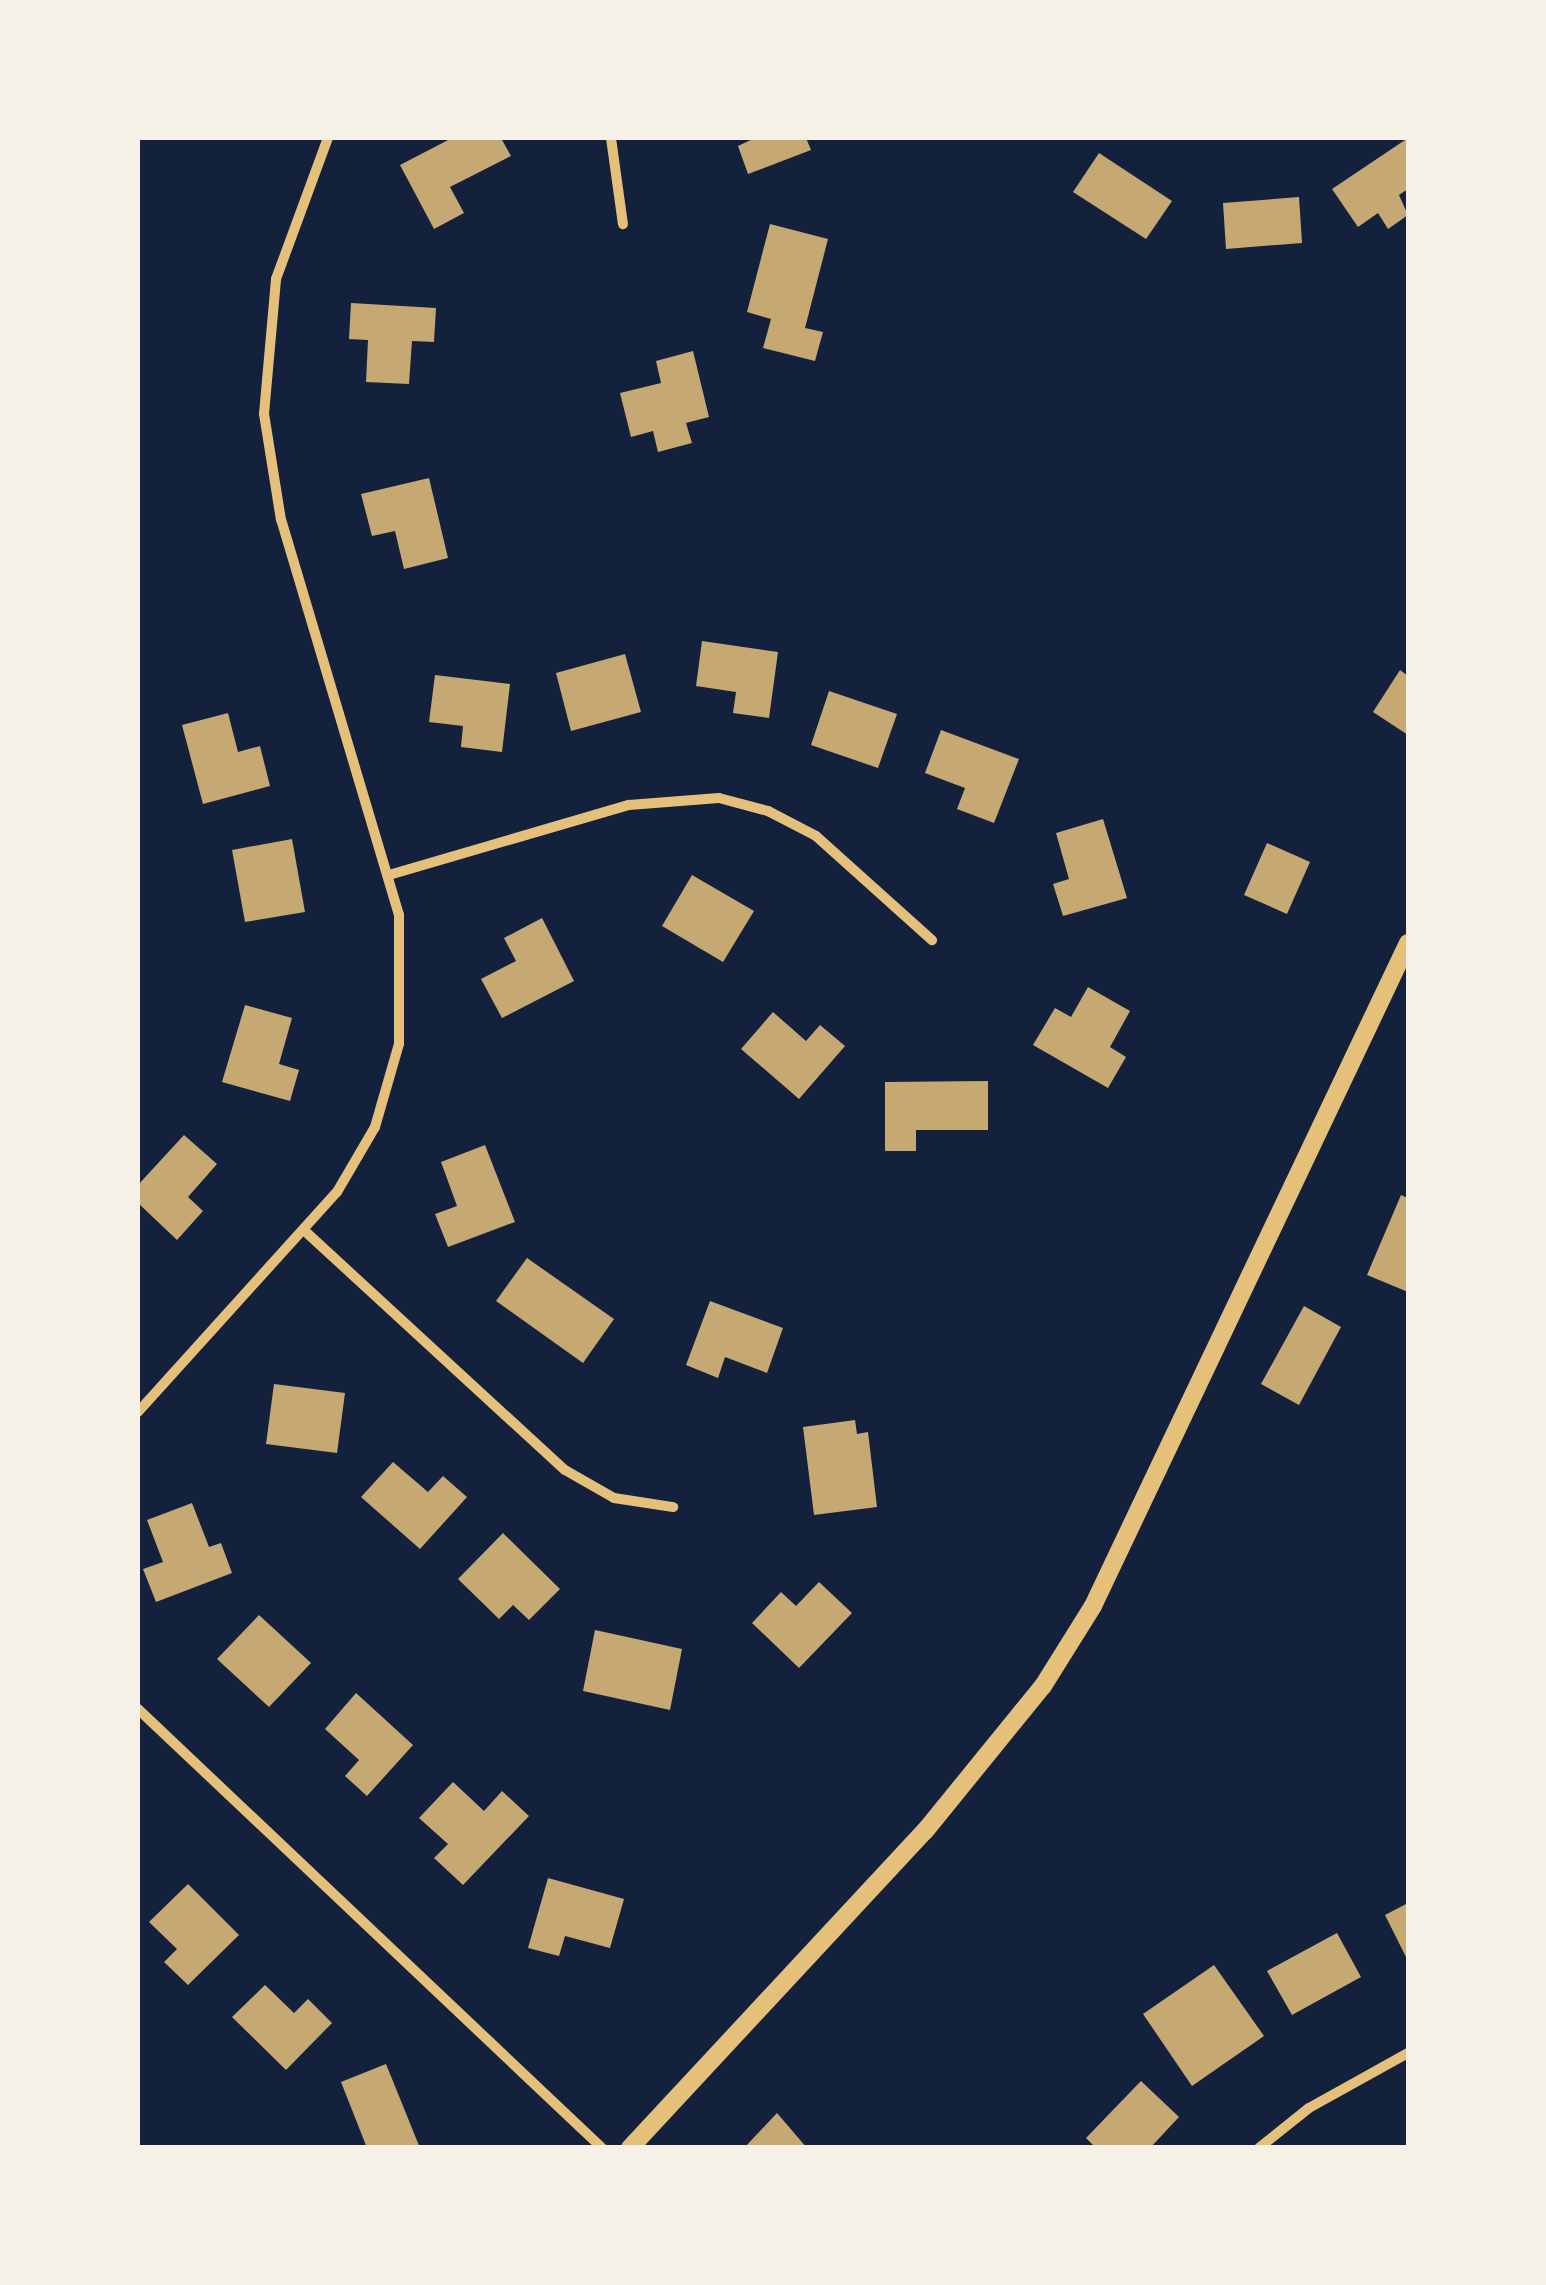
<!DOCTYPE html>
<html>
<head>
<meta charset="utf-8">
<style>
  body { margin:0 }
  #map { position:relative; width:1546px; height:2285px; overflow:hidden; background:#14213d; font-family:"Sofia Sans Condensed",sans-serif }
  div>[style] { position:absolute }
  .building>* { inset:0; background:#c6a872 }
  .minor>* { height:10px; margin:-5px; padding:0 5px; transform-origin:5px; border-radius:5px; background:#e5c07b }
  .tertiary>* { height:18px; margin:-9px; padding:0 9px; transform-origin:9px; border-radius:9px; background:#e5c07b }
  span { translate:-50% -50%; white-space:nowrap; text-align:center; line-height:1.15; -webkit-text-stroke:8px #f6f1e7; paint-order:stroke }
  .frame { position:absolute; inset:0; border:140px solid #f6f1e7; pointer-events:none }
</style>
</head>
<body>
<div id="map">
  <div class="building">
    <i style="clip-path:polygon(452px 138px,501px 138px,511px 156px,450px 187px,464px 213px,434px 229px,400px 165px)"></i>
    <i style="clip-path:polygon(806px 138px,811px 150px,748px 174px,738px 146px,755px 138px)"></i>
    <i style="clip-path:polygon(1408px 138px,1408px 189px,1399px 195px,1408px 215px,1388px 229px,1378px 213px,1358px 227px,1332px 189px)"></i>
    <i style="clip-path:polygon(1099px 153px,1172px 201px,1146px 239px,1073px 192px)"></i>
    <i style="clip-path:polygon(1299px 197px,1302px 243px,1226px 249px,1223px 203px)"></i>
    <i style="clip-path:polygon(770px 224px,828px 239px,805px 328px,823px 332px,815px 361px,763px 348px,771px 319px,747px 312px)"></i>
    <i style="clip-path:polygon(351px 303px,436px 308px,434px 342px,412px 341px,409px 384px,366px 382px,368px 340px,349px 339px)"></i>
    <i style="clip-path:polygon(693px 351px,709px 417px,686px 423px,692px 443px,658px 452px,653px 431px,631px 437px,620px 393px,661px 383px,656px 361px)"></i>
    <i style="clip-path:polygon(429px 478px,448px 558px,404px 569px,395px 531px,372px 536px,361px 494px)"></i>
    <i style="clip-path:polygon(702px 641px,778px 652px,769px 718px,733px 713px,736px 692px,696px 686px)"></i>
    <i style="clip-path:polygon(625px 654px,641px 712px,571px 731px,556px 673px)"></i>
    <i style="clip-path:polygon(1400px 670px,1408px 676px,1408px 735px,1373px 712px)"></i>
    <i style="clip-path:polygon(435px 675px,510px 684px,502px 752px,461px 747px,463px 726px,429px 722px)"></i>
    <i style="clip-path:polygon(829px 691px,897px 714px,878px 768px,811px 745px)"></i>
    <i style="clip-path:polygon(228px 713px,238px 752px,260px 746px,270px 786px,203px 804px,182px 725px)"></i>
    <i style="clip-path:polygon(941px 730px,1019px 759px,994px 823px,957px 809px,965px 788px,925px 773px)"></i>
    <i style="clip-path:polygon(1103px 819px,1127px 898px,1063px 916px,1053px 884px,1069px 879px,1056px 833px)"></i>
    <i style="clip-path:polygon(292px 839px,305px 912px,245px 922px,232px 850px)"></i>
    <i style="clip-path:polygon(1267px 843px,1310px 862px,1287px 914px,1244px 895px)"></i>
    <i style="clip-path:polygon(692px 875px,754px 911px,723px 962px,662px 926px)"></i>
    <i style="clip-path:polygon(542px 918px,574px 981px,502px 1018px,481px 979px,516px 961px,504px 938px)"></i>
    <i style="clip-path:polygon(1088px 987px,1130px 1011px,1110px 1047px,1126px 1057px,1108px 1088px,1033px 1045px,1055px 1008px,1071px 1017px)"></i>
    <i style="clip-path:polygon(245px 1005px,292px 1018px,279px 1064px,299px 1070px,290px 1101px,222px 1082px)"></i>
    <i style="clip-path:polygon(773px 1012px,806px 1041px,820px 1025px,845px 1046px,799px 1099px,741px 1049px)"></i>
    <i style="clip-path:polygon(988px 1081px,988px 1130px,916px 1130px,916px 1151px,885px 1151px,885px 1082px)"></i>
    <i style="clip-path:polygon(184px 1135px,217px 1164px,188px 1197px,203px 1211px,177px 1240px,138px 1203px,138px 1185px)"></i>
    <i style="clip-path:polygon(485px 1145px,515px 1222px,448px 1247px,435px 1214px,457px 1206px,441px 1162px)"></i>
    <i style="clip-path:polygon(1401px 1195px,1408px 1198px,1408px 1292px,1367px 1275px)"></i>
    <i style="clip-path:polygon(527px 1258px,614px 1319px,583px 1363px,496px 1301px)"></i>
    <i style="clip-path:polygon(710px 1301px,783px 1328px,767px 1373px,725px 1357px,718px 1378px,686px 1365px)"></i>
    <i style="clip-path:polygon(1304px 1306px,1341px 1327px,1299px 1405px,1261px 1384px)"></i>
    <i style="clip-path:polygon(274px 1384px,345px 1393px,337px 1453px,266px 1444px)"></i>
    <i style="clip-path:polygon(855px 1420px,857px 1434px,868px 1432px,877px 1507px,814px 1515px,803px 1427px)"></i>
    <i style="clip-path:polygon(393px 1462px,428px 1492px,443px 1476px,467px 1497px,420px 1549px,361px 1497px)"></i>
    <i style="clip-path:polygon(192px 1503px,209px 1547px,221px 1543px,232px 1573px,156px 1602px,143px 1569px,163px 1562px,147px 1520px)"></i>
    <i style="clip-path:polygon(503px 1533px,560px 1589px,529px 1620px,513px 1605px,499px 1619px,458px 1579px)"></i>
    <i style="clip-path:polygon(819px 1582px,852px 1613px,799px 1668px,752px 1623px,781px 1592px,796px 1606px)"></i>
    <i style="clip-path:polygon(259px 1615px,311px 1663px,269px 1707px,217px 1659px)"></i>
    <i style="clip-path:polygon(595px 1630px,682px 1649px,670px 1710px,583px 1691px)"></i>
    <i style="clip-path:polygon(356px 1693px,413px 1745px,367px 1796px,345px 1776px,359px 1760px,325px 1729px)"></i>
    <i style="clip-path:polygon(453px 1782px,484px 1811px,502px 1791px,529px 1816px,463px 1885px,434px 1858px,448px 1844px,419px 1818px)"></i>
    <i style="clip-path:polygon(548px 1878px,624px 1899px,610px 1948px,565px 1936px,559px 1956px,528px 1948px)"></i>
    <i style="clip-path:polygon(188px 1884px,239px 1935px,188px 1985px,164px 1962px,177px 1949px,149px 1922px)"></i>
    <i style="clip-path:polygon(1408px 1903px,1408px 1961px,1385px 1915px)"></i>
    <i style="clip-path:polygon(1337px 1933px,1361px 1977px,1292px 2015px,1267px 1971px)"></i>
    <i style="clip-path:polygon(1214px 1965px,1264px 2036px,1192px 2086px,1143px 2014px)"></i>
    <i style="clip-path:polygon(265px 1985px,294px 2013px,308px 1999px,332px 2023px,286px 2070px,232px 2017px)"></i>
    <i style="clip-path:polygon(386px 2064px,420px 2148px,367px 2148px,341px 2082px)"></i>
    <i style="clip-path:polygon(1141px 2081px,1179px 2117px,1150px 2148px,1096px 2148px,1086px 2138px)"></i>
    <i style="clip-path:polygon(777px 2113px,807px 2148px,744px 2148px)"></i>
  </div>
  <div class="minor">
    <i style="left:611px;top:138px;width:87px;rotate:82.1deg"></i>
    <i style="left:389px;top:875px;width:250px;rotate:-16.3deg"></i>
    <i style="left:629px;top:805px;width:90px;rotate:-4.4deg"></i>
    <i style="left:719px;top:798px;width:51px;rotate:14.9deg"></i>
    <i style="left:768px;top:811px;width:54px;rotate:27.5deg"></i>
    <i style="left:816px;top:836px;width:156px;rotate:41.9deg"></i>
    <i style="left:307px;top:1233px;width:350px;rotate:42.6deg"></i>
    <i style="left:565px;top:1470px;width:56px;rotate:29.7deg"></i>
    <i style="left:614px;top:1498px;width:60px;rotate:8.7deg"></i>
    <i style="left:138px;top:1412px;width:297px;rotate:-47.9deg"></i>
    <i style="left:337px;top:1192px;width:75px;rotate:-59.7deg"></i>
    <i style="left:375px;top:1127px;width:86px;rotate:-73.9deg"></i>
    <i style="left:399px;top:1044px;width:129px;rotate:-90deg"></i>
    <i style="left:399px;top:915px;width:412px;rotate:-106.6deg"></i>
    <i style="left:281px;top:520px;width:107px;rotate:-99.1deg"></i>
    <i style="left:264px;top:414px;width:136px;rotate:-84.9deg"></i>
    <i style="left:276px;top:279px;width:150px;rotate:-69.8deg"></i>
    <i style="left:138px;top:1709px;width:639px;rotate:43.41deg"></i>
    <i style="left:1259px;top:2148px;width:64px;rotate:-38.7deg"></i>
    <i style="left:1309px;top:2108px;width:113px;rotate:-29.1deg"></i>
  </div>
  <div class="tertiary">
    <i style="left:630px;top:2148px;width:433px;rotate:-47.1deg"></i>
    <i style="left:925px;top:1831px;width:187px;rotate:-50.9deg"></i>
    <i style="left:1043px;top:1686px;width:94px;rotate:-58deg"></i>
    <i style="left:1093px;top:1606px;width:734px;rotate:-64.59deg"></i>
  </div>
  <div class="frame"></div>
</div>
</body>
</html>
